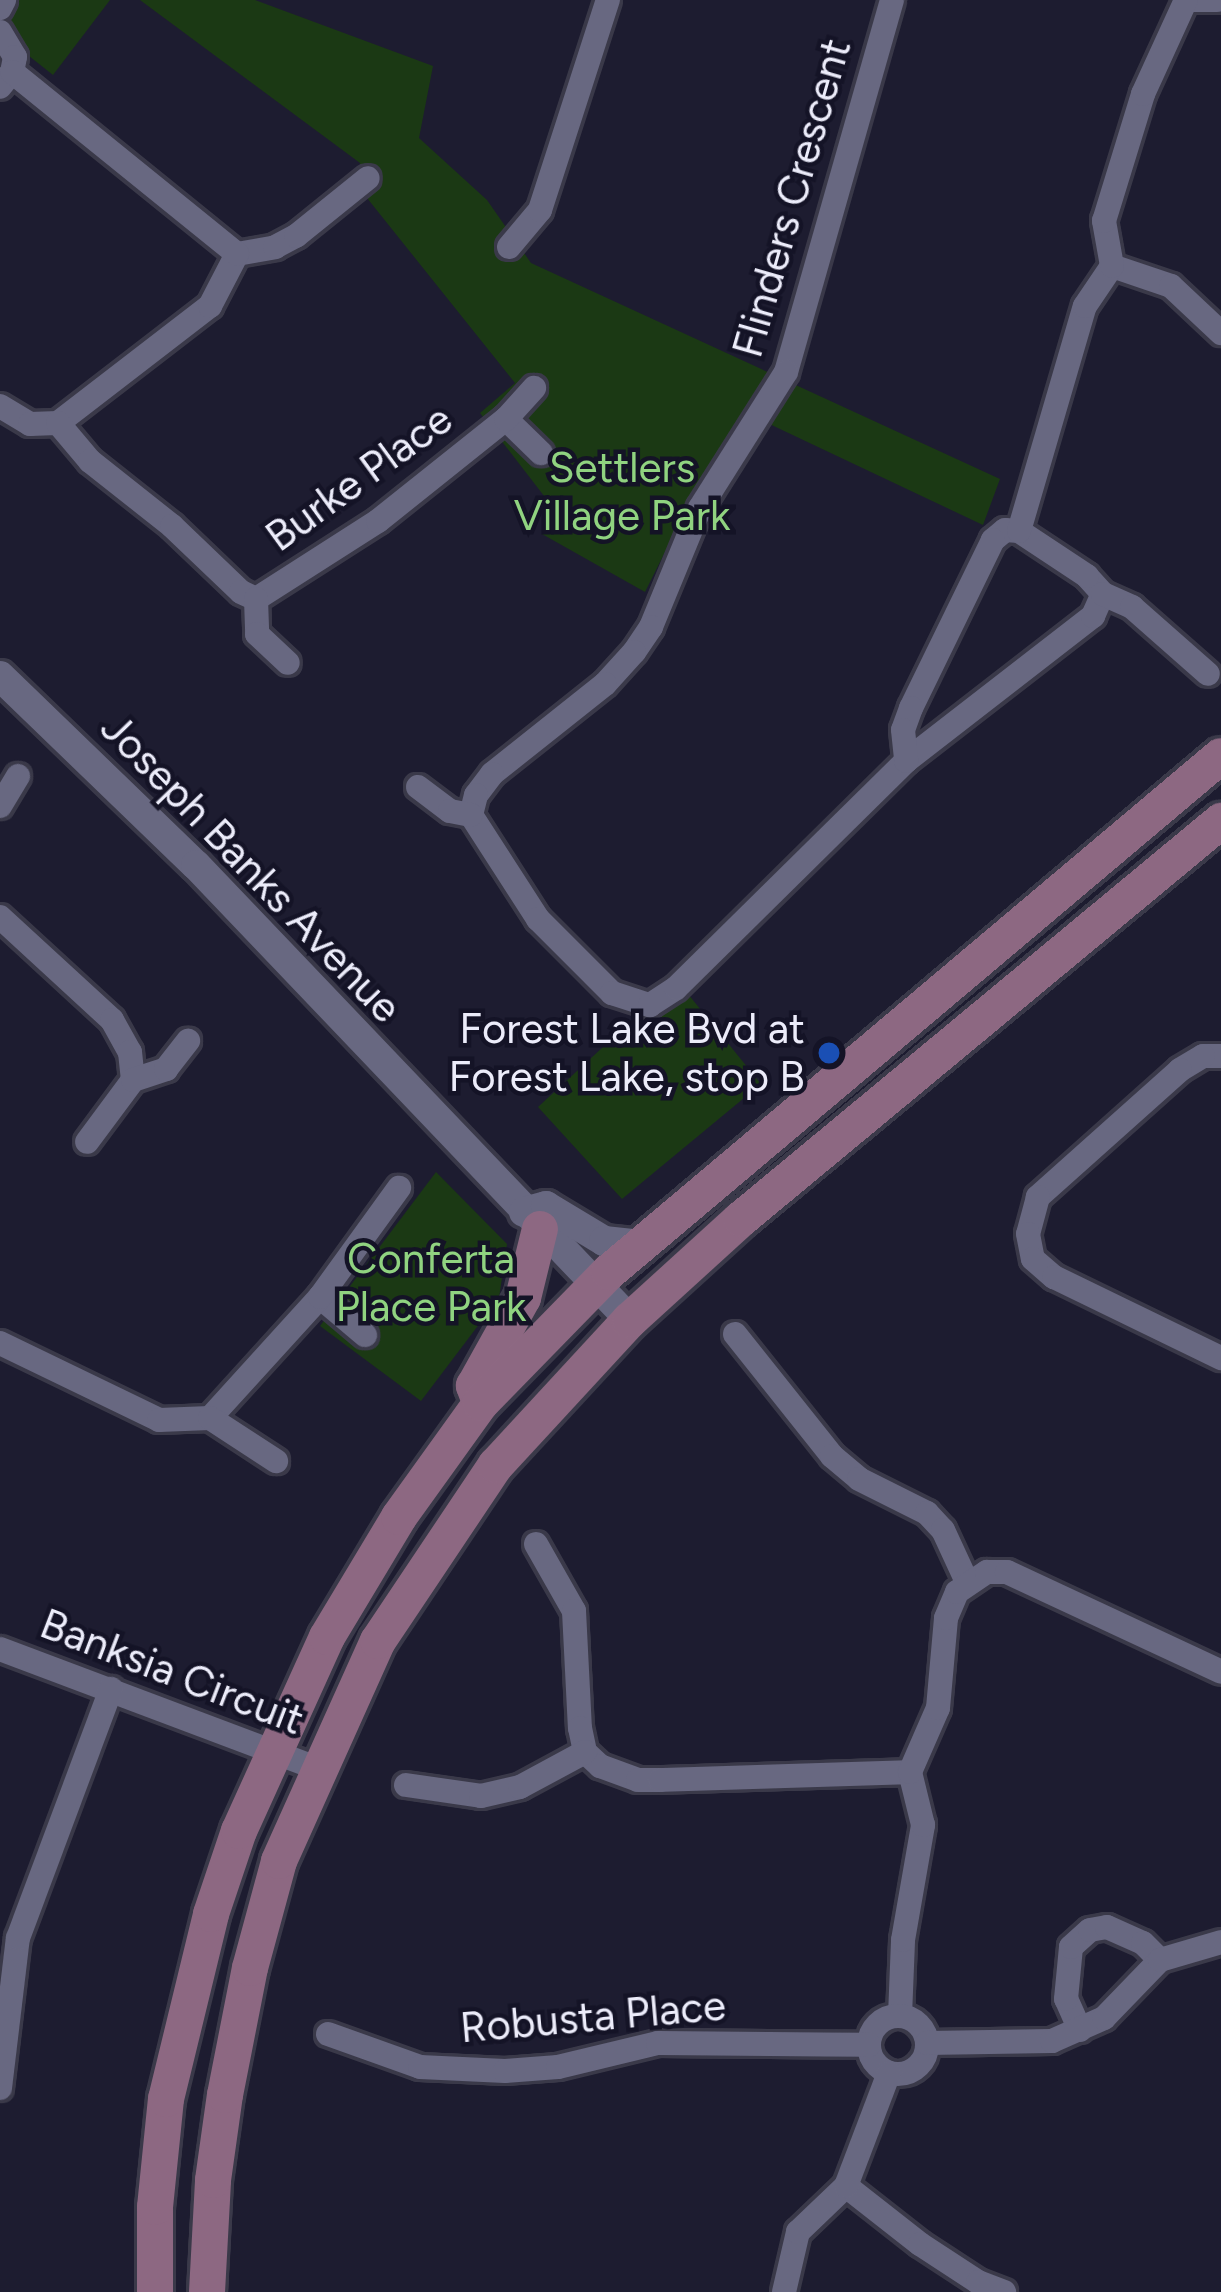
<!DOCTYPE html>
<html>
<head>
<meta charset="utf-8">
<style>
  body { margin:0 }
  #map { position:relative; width:1221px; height:2292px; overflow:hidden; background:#1d1c30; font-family:Figtree,sans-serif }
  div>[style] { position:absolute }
  .green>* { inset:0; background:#1b3914 }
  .roads { filter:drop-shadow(3px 0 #3a3949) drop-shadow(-3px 0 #3a3949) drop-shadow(0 3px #3a3949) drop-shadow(0 -3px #3a3949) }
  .minor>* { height:24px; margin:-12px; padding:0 12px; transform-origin:12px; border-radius:12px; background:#686881 }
  .minor>.ring { margin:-12px; padding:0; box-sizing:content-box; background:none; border:24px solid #686881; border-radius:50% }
  .tertiary>* { height:30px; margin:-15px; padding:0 15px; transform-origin:15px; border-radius:15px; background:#686881 }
  .secondary>* { height:36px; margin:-18px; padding:0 18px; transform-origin:18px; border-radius:18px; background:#8d6882 }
  .dots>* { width:33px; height:33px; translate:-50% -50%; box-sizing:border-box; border:6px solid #141326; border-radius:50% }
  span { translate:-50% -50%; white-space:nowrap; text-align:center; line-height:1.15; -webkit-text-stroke:9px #141326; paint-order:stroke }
  .street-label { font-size:42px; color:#ececfa }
  .park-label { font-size:42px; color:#90d380 }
  .poi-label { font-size:42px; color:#ececfa }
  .right { translate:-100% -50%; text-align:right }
</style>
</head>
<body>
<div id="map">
  <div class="green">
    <i style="clip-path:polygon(4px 0,110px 0,53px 75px,0 33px)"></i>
    <i style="clip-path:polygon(140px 0,255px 0,433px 66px,419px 138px,487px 200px,531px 263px,1000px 479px,983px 525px,748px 414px,701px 480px,645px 592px,542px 534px,561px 518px,480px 413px,515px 383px,367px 198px,360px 163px)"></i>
    <i style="clip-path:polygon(688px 994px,761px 1084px,622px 1199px,538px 1107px,642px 1011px,663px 1009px)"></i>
    <i style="clip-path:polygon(436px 1172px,507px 1244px,499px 1298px,421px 1401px,320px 1326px)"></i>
  </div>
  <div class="roads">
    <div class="minor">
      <i style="left:892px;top:0;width:387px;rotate:105.9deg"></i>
      <i style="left:786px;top:372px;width:161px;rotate:122.3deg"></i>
      <i style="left:700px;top:508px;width:129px;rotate:112.4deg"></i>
      <i style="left:651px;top:627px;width:30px;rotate:124deg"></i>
      <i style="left:634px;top:652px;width:43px;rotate:132.2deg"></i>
      <i style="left:605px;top:684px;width:144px;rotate:141.5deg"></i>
      <i style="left:492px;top:774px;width:26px;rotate:127deg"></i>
      <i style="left:476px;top:795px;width:21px;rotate:104deg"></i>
      <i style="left:471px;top:815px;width:124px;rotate:57.2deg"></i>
      <i style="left:538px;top:919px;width:105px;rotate:45deg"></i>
      <i style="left:612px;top:993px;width:40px;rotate:18deg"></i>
      <i style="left:650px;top:1005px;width:31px;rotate:-33deg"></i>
      <i style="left:676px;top:988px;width:323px;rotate:-44.6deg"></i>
      <i style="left:906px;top:761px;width:237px;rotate:-37.8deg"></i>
      <i style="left:1093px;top:616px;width:24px;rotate:-66deg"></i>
      <i style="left:1103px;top:594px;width:24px;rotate:-132deg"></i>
      <i style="left:1087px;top:576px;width:82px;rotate:-146.5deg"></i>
      <i style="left:1019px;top:531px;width:14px;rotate:-176deg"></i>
      <i style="left:1005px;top:530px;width:16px;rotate:140deg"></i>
      <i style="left:993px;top:540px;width:187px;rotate:116deg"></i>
      <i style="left:911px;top:708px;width:23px;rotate:110deg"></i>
      <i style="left:903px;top:730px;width:31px;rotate:84deg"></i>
      <i style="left:1187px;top:0;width:30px"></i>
      <i style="left:0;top:8px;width:9px;rotate:-63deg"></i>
      <i style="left:0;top:32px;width:29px;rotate:59deg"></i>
      <i style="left:15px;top:57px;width:15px;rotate:101deg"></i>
      <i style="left:12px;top:72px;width:19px;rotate:129deg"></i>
      <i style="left:509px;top:247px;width:48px;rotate:-50deg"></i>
      <i style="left:540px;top:210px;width:221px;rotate:-72.1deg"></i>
      <i style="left:237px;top:254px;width:39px;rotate:-10deg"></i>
      <i style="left:275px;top:247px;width:24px;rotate:-28deg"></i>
      <i style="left:296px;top:236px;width:92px;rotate:-38.9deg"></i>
      <i style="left:1112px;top:266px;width:62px;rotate:18.7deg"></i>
      <i style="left:1171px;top:286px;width:69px;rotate:43.2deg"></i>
      <i style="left:0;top:406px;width:35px;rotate:31deg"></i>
      <i style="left:30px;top:424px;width:28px;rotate:-2deg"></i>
      <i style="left:58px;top:423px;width:192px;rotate:-37.6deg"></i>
      <i style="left:210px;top:306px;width:59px;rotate:-62.6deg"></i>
      <i style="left:237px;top:254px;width:289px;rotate:-141deg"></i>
      <i style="left:506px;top:419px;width:49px;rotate:44.2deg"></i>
      <i style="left:58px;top:423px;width:50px;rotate:49.9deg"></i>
      <i style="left:90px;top:461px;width:105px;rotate:38.4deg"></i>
      <i style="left:172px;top:526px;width:95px;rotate:43.7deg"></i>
      <i style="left:241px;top:592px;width:17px;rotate:25deg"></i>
      <i style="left:256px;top:599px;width:145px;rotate:-32.6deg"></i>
      <i style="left:378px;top:521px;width:164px;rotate:-38.6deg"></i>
      <i style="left:506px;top:419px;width:42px;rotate:-47.9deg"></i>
      <i style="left:1019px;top:531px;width:234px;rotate:-73.7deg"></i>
      <i style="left:1085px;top:306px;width:48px;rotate:-56deg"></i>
      <i style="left:1112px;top:266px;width:46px;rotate:-100.1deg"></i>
      <i style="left:1104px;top:221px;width:133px;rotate:-72.9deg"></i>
      <i style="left:1143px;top:94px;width:103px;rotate:-65.4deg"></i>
      <i style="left:1103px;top:594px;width:32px;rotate:24deg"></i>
      <i style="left:1132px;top:607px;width:101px;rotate:41.4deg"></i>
      <i style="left:256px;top:599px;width:35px;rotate:88deg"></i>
      <i style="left:257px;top:634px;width:42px;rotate:43.1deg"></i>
      <i style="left:418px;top:787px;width:40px;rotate:37deg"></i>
      <i style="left:450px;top:811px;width:21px;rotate:11deg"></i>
      <i style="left:0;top:806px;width:35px;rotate:-59deg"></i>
      <i style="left:0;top:917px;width:152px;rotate:42.6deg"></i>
      <i style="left:112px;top:1020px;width:37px;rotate:61deg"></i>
      <i style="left:130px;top:1052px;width:28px;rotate:84deg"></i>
      <i style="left:133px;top:1080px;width:77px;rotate:126.6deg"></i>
      <i style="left:1221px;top:1056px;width:18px;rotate:180deg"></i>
      <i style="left:1203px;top:1056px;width:27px;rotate:149deg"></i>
      <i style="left:1180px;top:1070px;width:191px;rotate:138.2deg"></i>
      <i style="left:1038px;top:1197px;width:38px;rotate:105deg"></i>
      <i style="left:1028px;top:1234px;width:25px;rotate:79deg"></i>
      <i style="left:1033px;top:1259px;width:28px;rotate:41deg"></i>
      <i style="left:1054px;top:1277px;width:186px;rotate:25.9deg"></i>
      <i style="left:133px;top:1080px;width:35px;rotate:-18deg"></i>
      <i style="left:166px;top:1069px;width:36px;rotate:-52deg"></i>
      <i style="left:320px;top:1297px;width:59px;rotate:40.2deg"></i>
      <i style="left:735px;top:1334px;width:156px;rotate:51.5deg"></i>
      <i style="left:832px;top:1456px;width:35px;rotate:40deg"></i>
      <i style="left:859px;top:1479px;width:76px;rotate:26.6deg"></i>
      <i style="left:927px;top:1513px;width:23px;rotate:47deg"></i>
      <i style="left:943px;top:1530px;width:57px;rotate:65.2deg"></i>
      <i style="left:0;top:1343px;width:177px;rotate:25.8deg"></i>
      <i style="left:159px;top:1420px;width:51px;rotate:-2.2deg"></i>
      <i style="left:210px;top:1418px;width:164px;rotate:-47.7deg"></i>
      <i style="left:320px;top:1297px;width:135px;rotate:-54.1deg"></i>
      <i style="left:210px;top:1418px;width:79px;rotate:33.1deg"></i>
      <i style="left:536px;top:1544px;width:77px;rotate:60.4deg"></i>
      <i style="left:574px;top:1611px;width:117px;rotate:87.1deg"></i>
      <i style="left:580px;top:1728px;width:25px;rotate:78deg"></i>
      <i style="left:585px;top:1752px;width:21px;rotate:43deg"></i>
      <i style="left:600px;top:1766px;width:40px;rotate:20.2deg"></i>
      <i style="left:638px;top:1780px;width:22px"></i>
      <i style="left:660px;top:1780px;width:250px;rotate:-1.8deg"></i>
      <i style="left:0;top:1649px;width:338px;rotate:20.6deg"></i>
      <i style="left:406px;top:1785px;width:76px;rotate:8.3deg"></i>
      <i style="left:481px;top:1796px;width:40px;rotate:-13deg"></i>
      <i style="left:520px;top:1787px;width:74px;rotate:-28.3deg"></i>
      <i style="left:900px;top:2016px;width:76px;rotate:-87.7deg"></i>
      <i style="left:903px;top:1940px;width:117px;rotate:-80.1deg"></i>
      <i style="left:923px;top:1825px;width:55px;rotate:-103.8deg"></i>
      <i style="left:910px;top:1772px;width:70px;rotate:-66.4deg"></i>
      <i style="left:938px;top:1708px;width:90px;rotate:-84.9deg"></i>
      <i style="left:946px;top:1618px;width:28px;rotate:-67deg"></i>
      <i style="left:957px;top:1592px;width:36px;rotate:-34deg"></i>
      <i style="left:987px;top:1572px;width:20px"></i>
      <i style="left:1007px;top:1572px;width:236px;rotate:25deg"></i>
      <i class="ring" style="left:869px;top:2016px;width:34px;height:34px"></i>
      <i style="left:1080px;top:2030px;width:34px;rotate:-114deg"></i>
      <i style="left:1066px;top:1999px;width:52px;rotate:-84.5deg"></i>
      <i style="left:1071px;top:1947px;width:25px;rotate:-42deg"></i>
      <i style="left:1090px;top:1930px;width:17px;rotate:-10deg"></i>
      <i style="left:1107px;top:1927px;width:39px;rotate:24deg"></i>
      <i style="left:1143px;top:1943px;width:24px;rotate:45deg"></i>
      <i style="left:328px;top:2034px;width:98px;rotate:19.7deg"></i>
      <i style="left:420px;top:2067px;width:85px;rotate:2.7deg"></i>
      <i style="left:505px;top:2071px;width:53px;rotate:-4.3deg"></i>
      <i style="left:558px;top:2067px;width:103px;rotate:-13.5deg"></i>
      <i style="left:658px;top:2043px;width:211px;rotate:0.5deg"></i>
      <i style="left:927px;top:2043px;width:125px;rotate:-0.9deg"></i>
      <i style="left:1052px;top:2041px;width:57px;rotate:-23.9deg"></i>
      <i style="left:1104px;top:2018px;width:81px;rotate:-46deg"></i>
      <i style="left:1160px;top:1960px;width:64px;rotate:-16.4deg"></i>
      <i style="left:0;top:2088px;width:151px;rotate:-83.2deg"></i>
      <i style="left:18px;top:1938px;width:266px;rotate:-69.5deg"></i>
      <i style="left:846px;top:2186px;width:94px;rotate:38.1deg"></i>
      <i style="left:920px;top:2244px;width:69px;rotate:33.2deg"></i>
      <i style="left:978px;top:2282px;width:28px;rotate:21deg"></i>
      <i style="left:784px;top:2292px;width:62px;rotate:-76.9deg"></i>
      <i style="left:798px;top:2232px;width:66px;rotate:-43.8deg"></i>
      <i style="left:846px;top:2186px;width:121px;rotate:-69.2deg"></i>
    </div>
    <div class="tertiary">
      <i style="left:0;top:676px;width:272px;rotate:44deg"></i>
      <i style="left:196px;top:865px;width:629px;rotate:46.35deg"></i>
      <i style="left:524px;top:1212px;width:23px;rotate:-15deg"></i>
      <i style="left:546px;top:1206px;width:68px;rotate:31.1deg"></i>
      <i style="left:604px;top:1241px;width:38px;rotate:6deg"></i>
    </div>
    <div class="secondary">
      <i style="left:477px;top:1394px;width:9px;rotate:-111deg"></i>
      <i style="left:474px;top:1386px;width:101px;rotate:-60.9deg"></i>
      <i style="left:523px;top:1298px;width:71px;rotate:-76.2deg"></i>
      <i style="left:155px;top:2292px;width:85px;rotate:-90deg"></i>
      <i style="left:155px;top:2207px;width:109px;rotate:-84.2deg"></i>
      <i style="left:166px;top:2099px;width:190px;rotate:-76.3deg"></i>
      <i style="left:211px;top:1914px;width:88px;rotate:-71.4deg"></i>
      <i style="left:239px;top:1831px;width:213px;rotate:-65.6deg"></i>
      <i style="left:327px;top:1637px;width:140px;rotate:-59deg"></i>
      <i style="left:399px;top:1517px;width:140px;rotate:-54.3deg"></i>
      <i style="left:481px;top:1403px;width:183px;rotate:-45.7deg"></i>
      <i style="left:609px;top:1272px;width:800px;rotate:-40.14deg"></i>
      <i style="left:207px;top:2292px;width:112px;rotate:-86.9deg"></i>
      <i style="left:213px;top:2180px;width:86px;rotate:-82deg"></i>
      <i style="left:225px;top:2095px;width:129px;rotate:-78.9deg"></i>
      <i style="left:250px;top:1968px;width:111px;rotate:-74.8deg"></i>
      <i style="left:279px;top:1861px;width:241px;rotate:-65.8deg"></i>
      <i style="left:378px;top:1641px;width:212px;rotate:-56.2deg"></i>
      <i style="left:496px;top:1465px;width:197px;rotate:-47.3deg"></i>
      <i style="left:630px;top:1320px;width:150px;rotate:-42.3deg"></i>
      <i style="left:741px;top:1219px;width:624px;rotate:-39.66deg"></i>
    </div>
  </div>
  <div class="dots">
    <i style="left:829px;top:1053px;background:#1a4fb4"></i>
  </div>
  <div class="street-label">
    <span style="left:792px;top:198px;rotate:-74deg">Flinders Crescent</span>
    <span style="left:359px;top:478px;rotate:-36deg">Burke Place</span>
    <span style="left:251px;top:868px;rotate:46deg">Joseph Banks Avenue</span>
    <span style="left:172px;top:1672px;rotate:21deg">Banksia Circuit</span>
    <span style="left:593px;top:2017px;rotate:-5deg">Robusta Place</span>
  </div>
  <div class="park-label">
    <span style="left:622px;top:492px">Settlers<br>Village Park</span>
    <span style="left:431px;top:1283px">Conferta<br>Place Park</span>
  </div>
  <div class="poi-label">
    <span class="right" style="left:805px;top:1053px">Forest Lake Bvd at<br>Forest Lake, stop B</span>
  </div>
</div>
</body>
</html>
